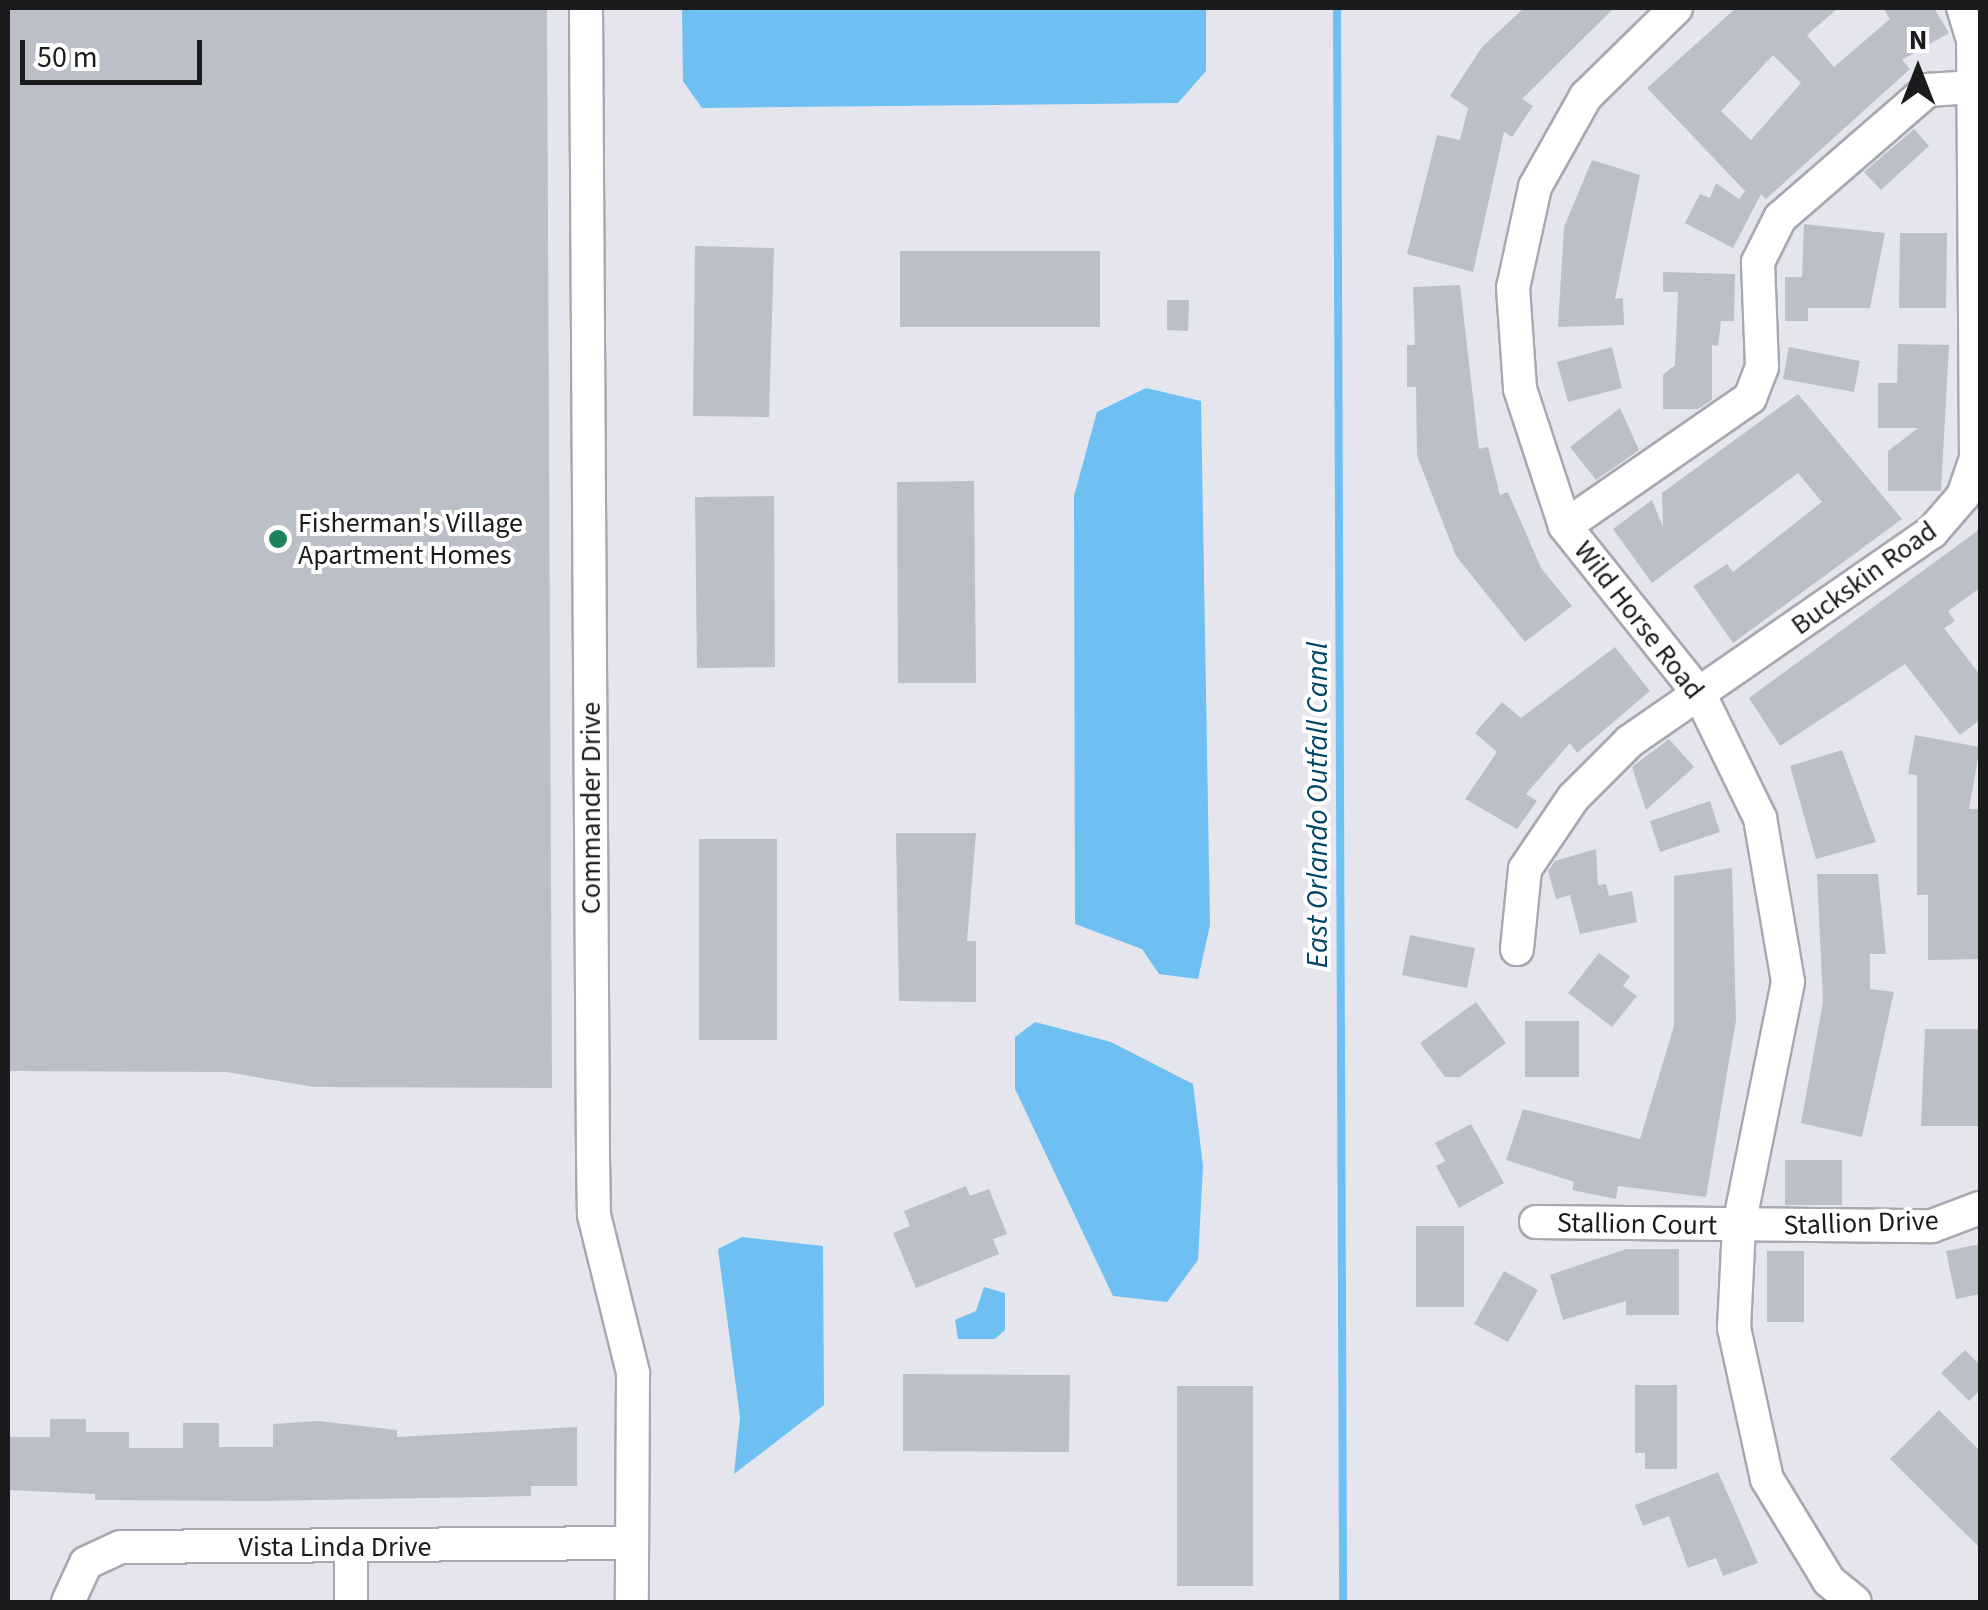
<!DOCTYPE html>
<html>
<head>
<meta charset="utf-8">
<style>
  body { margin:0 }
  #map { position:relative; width:1988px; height:1610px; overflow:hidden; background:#e5e5ee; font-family:"Source Sans 3",sans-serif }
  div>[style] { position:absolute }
  .water>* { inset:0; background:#6ec0f3 }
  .stream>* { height:8px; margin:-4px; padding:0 4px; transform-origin:4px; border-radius:4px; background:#6ec0f3 }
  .building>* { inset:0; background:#bbc0c8 }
  .roads { filter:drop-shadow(2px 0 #a8a8b1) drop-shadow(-2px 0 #a8a8b1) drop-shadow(0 2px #a8a8b1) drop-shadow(0 -2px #a8a8b1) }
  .minor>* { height:32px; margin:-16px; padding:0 16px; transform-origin:16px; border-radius:16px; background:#fff }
  .dots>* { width:28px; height:28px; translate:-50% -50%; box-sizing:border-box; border:5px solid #fff; border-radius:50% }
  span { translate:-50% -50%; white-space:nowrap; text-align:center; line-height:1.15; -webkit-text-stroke:8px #fff; paint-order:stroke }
  .poi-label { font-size:28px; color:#1b1b1e }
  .left { translate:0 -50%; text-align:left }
  .street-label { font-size:28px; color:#1b1b1e }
  .water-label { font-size:30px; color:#004667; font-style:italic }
  .frame { position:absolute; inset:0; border:10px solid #1b1b1e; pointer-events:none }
  .north { position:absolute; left:1868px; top:20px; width:100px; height:100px; -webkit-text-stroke:8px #fff; paint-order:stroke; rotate:0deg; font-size:28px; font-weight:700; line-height:40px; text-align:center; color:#1b1b1e }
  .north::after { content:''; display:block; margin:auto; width:35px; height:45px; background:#1b1b1e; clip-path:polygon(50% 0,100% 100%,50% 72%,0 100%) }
  .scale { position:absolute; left:20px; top:40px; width:182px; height:45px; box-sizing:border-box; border:5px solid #1b1b1e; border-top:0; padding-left:12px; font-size:30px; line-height:35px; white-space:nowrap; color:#1b1b1e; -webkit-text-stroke:8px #fff; paint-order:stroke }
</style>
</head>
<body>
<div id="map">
  <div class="water">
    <i style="clip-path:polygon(682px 8px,1206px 8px,1206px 71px,1178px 103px,702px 108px,683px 81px)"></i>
    <i style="clip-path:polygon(1146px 388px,1201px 401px,1210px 925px,1198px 979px,1159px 974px,1142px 949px,1075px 924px,1074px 496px,1097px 412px)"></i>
    <i style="clip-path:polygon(1035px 1022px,1111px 1042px,1193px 1084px,1203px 1166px,1198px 1260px,1167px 1302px,1113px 1296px,1015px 1089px,1015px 1037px)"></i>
    <i style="clip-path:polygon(742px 1237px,823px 1246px,824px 1405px,734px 1474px,740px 1417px,718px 1249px)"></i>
    <i style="clip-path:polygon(984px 1287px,1005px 1293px,1005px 1330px,995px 1339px,958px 1339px,955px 1320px,976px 1311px)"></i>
  </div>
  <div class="stream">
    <i style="left:1337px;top:8px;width:1594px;rotate:89.78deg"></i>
  </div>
  <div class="building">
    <i style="clip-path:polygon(8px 8px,547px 8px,552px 1088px,314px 1087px,227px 1072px,8px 1071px)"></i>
    <i style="clip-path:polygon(1524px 8px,1614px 8px,1522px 99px,1533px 106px,1512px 137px,1504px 132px,1473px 272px,1407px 254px,1437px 135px,1460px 140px,1468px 108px,1450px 96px,1482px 47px)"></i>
    <i style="clip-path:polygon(evenodd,1736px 8px,1838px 8px,1807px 35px,1834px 67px,1890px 19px,1883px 8px,1934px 8px,1949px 33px,1902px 60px,1910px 69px,1766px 199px,1761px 194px,1733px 248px,1685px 223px,1700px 194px,1710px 198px,1716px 183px,1739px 199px,1745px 191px,1647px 88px,1736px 8px,1773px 55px,1801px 83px,1751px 140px,1721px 111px,1773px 55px)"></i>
    <i style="clip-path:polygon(1914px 129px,1929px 146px,1881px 190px,1864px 172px)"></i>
    <i style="clip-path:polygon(1592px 160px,1640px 175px,1615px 299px,1623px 298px,1624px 325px,1558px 327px,1564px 227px)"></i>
    <i style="clip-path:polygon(1804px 224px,1885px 233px,1870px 308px,1808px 308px,1808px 321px,1785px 321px,1785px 277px,1802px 277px)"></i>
    <i style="clip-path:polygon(1900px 233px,1947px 233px,1946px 308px,1899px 308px)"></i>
    <i style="clip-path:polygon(695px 246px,774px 248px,769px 417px,693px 416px)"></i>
    <i style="clip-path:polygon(900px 251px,1100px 251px,1100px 327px,900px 327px)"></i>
    <i style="clip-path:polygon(1663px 272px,1735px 274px,1734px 321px,1721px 321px,1718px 346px,1712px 345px,1712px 400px,1698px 409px,1663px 409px,1663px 375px,1675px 365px,1678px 292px,1663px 292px)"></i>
    <i style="clip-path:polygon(1460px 285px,1479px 449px,1488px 447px,1500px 495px,1508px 492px,1541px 568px,1572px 606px,1525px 642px,1456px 556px,1417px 456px,1416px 387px,1407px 387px,1407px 345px,1415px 345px,1413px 287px)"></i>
    <i style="clip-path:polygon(1167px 300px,1189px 300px,1188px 331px,1167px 330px)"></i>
    <i style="clip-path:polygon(1898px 344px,1949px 345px,1941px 491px,1888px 491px,1888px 451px,1918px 428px,1878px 428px,1878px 383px,1897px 383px)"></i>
    <i style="clip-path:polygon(1612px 347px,1622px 388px,1568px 402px,1557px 362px)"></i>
    <i style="clip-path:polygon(1789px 347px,1860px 361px,1854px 392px,1783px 379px)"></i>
    <i style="clip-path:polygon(1798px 394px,1902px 519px,1733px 643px,1693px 586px,1727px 564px,1733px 572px,1822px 502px,1798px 473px,1652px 583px,1613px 529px,1652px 500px,1663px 527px,1662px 493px)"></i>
    <i style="clip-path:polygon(1620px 408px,1639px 450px,1596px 480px,1570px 447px)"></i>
    <i style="clip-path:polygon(974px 481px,976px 683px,898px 683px,897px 482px)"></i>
    <i style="clip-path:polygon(774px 496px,775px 667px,697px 668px,695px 497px)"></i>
    <i style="clip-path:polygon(1980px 529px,1980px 588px,1948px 611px,1955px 621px,1944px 628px,1980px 675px,1980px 720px,1960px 735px,1905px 664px,1780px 746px,1749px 698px)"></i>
    <i style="clip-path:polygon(1615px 647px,1650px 691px,1577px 753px,1570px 743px,1526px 794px,1537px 801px,1517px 829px,1465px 799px,1497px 752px,1475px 733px,1502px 702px,1521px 718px)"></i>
    <i style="clip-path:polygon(1915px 735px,1980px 747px,1969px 809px,1980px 809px,1980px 959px,1928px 960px,1928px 895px,1917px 895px,1917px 775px,1908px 774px)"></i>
    <i style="clip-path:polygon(1669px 739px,1694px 767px,1646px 810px,1632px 767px)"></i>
    <i style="clip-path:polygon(1842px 750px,1876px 842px,1816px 859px,1790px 766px)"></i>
    <i style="clip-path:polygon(1710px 801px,1720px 832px,1660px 852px,1650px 821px)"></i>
    <i style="clip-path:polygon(896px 833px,976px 833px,967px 941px,976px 941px,976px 1002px,899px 1001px)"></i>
    <i style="clip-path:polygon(699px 839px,777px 839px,777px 1040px,699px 1040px)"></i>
    <i style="clip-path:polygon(1596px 849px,1598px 885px,1606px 884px,1609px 896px,1632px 891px,1637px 922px,1580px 934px,1570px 895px,1556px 899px,1548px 871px,1555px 861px)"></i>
    <i style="clip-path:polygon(1732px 868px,1736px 1020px,1706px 1197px,1618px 1186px,1616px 1199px,1572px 1190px,1574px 1182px,1506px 1160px,1523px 1109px,1640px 1139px,1674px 1026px,1674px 876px)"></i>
    <i style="clip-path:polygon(1817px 874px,1878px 874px,1886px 954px,1870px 954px,1870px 989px,1894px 992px,1862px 1137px,1801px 1123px,1823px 1002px)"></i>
    <i style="clip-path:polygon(1410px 935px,1475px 948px,1467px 988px,1402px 975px)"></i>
    <i style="clip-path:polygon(1599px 953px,1630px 976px,1623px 986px,1637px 996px,1612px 1027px,1568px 993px)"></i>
    <i style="clip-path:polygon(1476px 1002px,1506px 1043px,1460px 1077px,1445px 1077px,1420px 1043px)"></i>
    <i style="clip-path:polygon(1525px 1021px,1579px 1021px,1579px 1077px,1525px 1077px)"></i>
    <i style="clip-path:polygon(1925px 1029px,1980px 1029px,1980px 1126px,1921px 1126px)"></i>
    <i style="clip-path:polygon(1471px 1124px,1504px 1183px,1459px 1208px,1436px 1166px,1445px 1161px,1435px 1143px)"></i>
    <i style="clip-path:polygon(1785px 1160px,1842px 1160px,1842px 1205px,1785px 1205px)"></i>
    <i style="clip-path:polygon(966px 1186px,970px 1196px,989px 1189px,1007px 1234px,993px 1239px,999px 1254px,916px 1288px,893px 1233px,910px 1226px,904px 1211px)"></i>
    <i style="clip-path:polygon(1416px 1226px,1464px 1226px,1464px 1307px,1416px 1307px)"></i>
    <i style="clip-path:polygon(1980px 1244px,1980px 1294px,1956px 1299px,1946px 1251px)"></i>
    <i style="clip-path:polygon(1626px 1249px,1679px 1249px,1679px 1315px,1626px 1315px,1626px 1301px,1563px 1320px,1550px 1275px)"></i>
    <i style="clip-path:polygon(1767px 1251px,1804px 1251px,1804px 1322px,1767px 1322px)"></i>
    <i style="clip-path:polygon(1504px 1271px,1538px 1290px,1508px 1342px,1474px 1324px)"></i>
    <i style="clip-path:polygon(1965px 1350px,1980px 1365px,1980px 1390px,1969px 1401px,1941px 1373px)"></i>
    <i style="clip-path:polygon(903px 1374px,1070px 1375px,1069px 1452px,903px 1451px)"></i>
    <i style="clip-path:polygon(1635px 1385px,1677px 1385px,1677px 1469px,1645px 1469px,1645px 1453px,1635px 1453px)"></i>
    <i style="clip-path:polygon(1177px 1386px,1253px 1386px,1253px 1586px,1177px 1586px)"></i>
    <i style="clip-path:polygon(1939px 1410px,1980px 1451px,1980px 1548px,1890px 1459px)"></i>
    <i style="clip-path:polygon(50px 1419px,86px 1419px,86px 1432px,129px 1432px,129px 1448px,183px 1448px,183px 1423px,219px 1423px,219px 1447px,273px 1447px,273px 1424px,318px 1421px,397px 1430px,397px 1437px,577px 1427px,577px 1486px,531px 1486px,531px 1496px,264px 1501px,95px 1500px,95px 1494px,8px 1490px,8px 1437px,50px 1437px)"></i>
    <i style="clip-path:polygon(1718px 1472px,1758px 1563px,1723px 1576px,1716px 1558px,1688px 1568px,1669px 1516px,1643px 1526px,1635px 1505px)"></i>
  </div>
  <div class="roads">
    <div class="minor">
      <i style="left:586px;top:8px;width:1151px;rotate:89.65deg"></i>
      <i style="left:593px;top:1159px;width:56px;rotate:89deg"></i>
      <i style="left:594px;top:1215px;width:163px;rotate:76.1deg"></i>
      <i style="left:633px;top:1373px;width:229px;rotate:90.3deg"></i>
      <i style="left:1676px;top:8px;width:126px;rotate:135.6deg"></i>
      <i style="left:1586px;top:96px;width:104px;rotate:119.3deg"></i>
      <i style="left:1535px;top:187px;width:103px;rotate:102.3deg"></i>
      <i style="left:1513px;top:288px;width:101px;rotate:86deg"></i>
      <i style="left:1520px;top:389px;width:144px;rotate:71.8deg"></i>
      <i style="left:1565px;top:526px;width:216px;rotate:51.4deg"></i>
      <i style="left:1700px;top:695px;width:137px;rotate:64deg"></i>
      <i style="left:1760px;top:818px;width:166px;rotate:80.3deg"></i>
      <i style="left:1788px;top:982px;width:249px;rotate:101.4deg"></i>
      <i style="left:1739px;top:1226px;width:102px;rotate:92.8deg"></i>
      <i style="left:1734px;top:1328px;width:155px;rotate:77.7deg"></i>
      <i style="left:1767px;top:1479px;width:119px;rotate:58.7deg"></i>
      <i style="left:1829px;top:1581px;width:33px;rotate:39deg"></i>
      <i style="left:1565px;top:526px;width:225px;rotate:-34.7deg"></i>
      <i style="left:1750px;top:398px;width:33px;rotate:-69deg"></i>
      <i style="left:1762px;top:367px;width:105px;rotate:-92.2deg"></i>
      <i style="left:1758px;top:262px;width:49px;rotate:-63.4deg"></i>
      <i style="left:1780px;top:218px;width:196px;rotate:-40.9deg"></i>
      <i style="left:1928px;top:90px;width:45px;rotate:-3.8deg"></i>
      <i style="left:1517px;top:949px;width:80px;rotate:-84.3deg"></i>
      <i style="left:1525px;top:869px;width:86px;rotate:-55.9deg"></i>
      <i style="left:1573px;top:798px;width:81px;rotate:-45deg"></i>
      <i style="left:1630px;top:741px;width:367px;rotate:-34.7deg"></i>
      <i style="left:1932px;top:532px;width:48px;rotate:-49.3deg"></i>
      <i style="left:1963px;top:496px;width:39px;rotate:-71deg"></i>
      <i style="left:1976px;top:459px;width:419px;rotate:-90.4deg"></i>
      <i style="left:1973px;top:40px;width:34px;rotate:-107deg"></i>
      <i style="left:1536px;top:1222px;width:396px;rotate:0.6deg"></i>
      <i style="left:1932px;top:1226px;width:51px;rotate:-20.6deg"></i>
      <i style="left:351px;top:1548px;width:54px;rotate:90deg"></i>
      <i style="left:68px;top:1602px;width:43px;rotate:-65.2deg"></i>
      <i style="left:86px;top:1563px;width:38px;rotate:-25deg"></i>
      <i style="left:121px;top:1547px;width:510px;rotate:-0.45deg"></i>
    </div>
  </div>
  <div class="dots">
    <i style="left:278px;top:539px;background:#1e825c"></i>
  </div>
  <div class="poi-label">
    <span class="left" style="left:298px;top:539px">Fisherman's Village<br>Apartment Homes</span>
  </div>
  <div class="street-label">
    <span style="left:1864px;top:578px;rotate:-36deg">Buckskin Road</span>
    <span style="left:1639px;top:620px;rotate:52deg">Wild Horse Road</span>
    <span style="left:591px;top:808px;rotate:-90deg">Commander Drive</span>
    <span style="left:1861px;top:1223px;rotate:-2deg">Stallion Drive</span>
    <span style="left:1637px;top:1224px;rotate:1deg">Stallion Court</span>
    <span style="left:335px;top:1547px">Vista Linda Drive</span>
  </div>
  <div class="water-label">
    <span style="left:1318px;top:805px;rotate:-90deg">East Orlando Outfall Canal</span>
  </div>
  <div class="frame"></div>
  <div class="north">N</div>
  <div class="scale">50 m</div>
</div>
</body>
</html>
